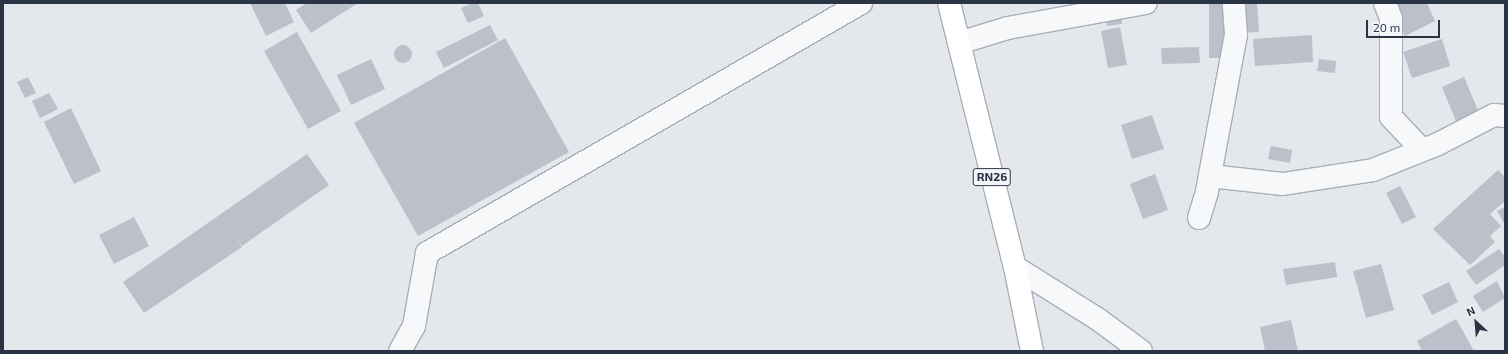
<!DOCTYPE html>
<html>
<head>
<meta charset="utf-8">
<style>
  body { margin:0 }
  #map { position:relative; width:1508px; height:354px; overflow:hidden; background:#e4e7ec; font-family:"Exo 2",sans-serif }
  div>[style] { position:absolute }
  .building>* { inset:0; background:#bbc0ca }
  .round { border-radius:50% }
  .roads { filter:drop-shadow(1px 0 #a9aeb7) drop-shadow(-1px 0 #a9aeb7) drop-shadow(0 1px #a9aeb7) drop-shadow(0 -1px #a9aeb7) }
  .minor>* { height:22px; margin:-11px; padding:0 11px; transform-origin:11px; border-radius:11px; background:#f7f8fa }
  .major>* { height:22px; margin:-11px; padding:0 11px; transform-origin:11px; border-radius:11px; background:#fff }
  span { translate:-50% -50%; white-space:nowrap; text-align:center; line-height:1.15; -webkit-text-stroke:3px #f4f6f9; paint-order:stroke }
  .shield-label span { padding:1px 3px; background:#f4f6f9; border:1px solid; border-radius:3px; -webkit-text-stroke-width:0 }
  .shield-label { font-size:12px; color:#2b3445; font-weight:700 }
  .frame { position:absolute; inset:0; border:4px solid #2b3445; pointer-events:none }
  .north { position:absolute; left:1456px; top:302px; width:40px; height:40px; -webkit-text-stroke:3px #f4f6f9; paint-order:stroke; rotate:334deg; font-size:11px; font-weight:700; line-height:16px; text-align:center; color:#2b3445 }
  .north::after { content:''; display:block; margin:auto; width:14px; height:18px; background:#2b3445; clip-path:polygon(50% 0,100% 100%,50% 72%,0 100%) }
  .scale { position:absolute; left:1366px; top:20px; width:74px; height:18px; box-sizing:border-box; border:2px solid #2b3445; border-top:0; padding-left:5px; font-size:12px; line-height:14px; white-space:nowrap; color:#2b3445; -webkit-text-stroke:3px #f4f6f9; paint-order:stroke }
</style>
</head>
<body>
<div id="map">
  <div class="building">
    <i style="clip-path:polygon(250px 3px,285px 3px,294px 22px,266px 36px)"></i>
    <i style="clip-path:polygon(307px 3px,358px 3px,311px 33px,296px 10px)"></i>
    <i style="clip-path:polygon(473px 3px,478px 3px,484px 16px,468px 23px,461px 8px)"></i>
    <i style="clip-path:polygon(1257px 3px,1259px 32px,1240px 33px,1238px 4px)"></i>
    <i style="clip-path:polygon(1393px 3px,1427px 3px,1435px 21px,1405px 36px,1389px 5px)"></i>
    <i style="clip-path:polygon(1209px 4px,1224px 4px,1224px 58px,1209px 58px)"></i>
    <i style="clip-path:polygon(1121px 13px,1122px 24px,1107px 26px,1106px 14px)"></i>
    <i style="clip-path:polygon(490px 25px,498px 40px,444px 68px,436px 52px)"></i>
    <i style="clip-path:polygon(1120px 27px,1127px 65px,1108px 68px,1101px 31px)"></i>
    <i style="clip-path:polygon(297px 32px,341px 111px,308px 129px,264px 51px)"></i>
    <i style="clip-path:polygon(1312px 35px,1313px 62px,1255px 66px,1253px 39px)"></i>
    <i style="clip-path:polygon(505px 38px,569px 152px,418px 236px,354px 123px)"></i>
    <i style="clip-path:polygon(1442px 39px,1450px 66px,1412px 78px,1403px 52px)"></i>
    <i class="round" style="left:394px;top:45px;width:18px;height:18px"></i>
    <i style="clip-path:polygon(1199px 47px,1200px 63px,1162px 64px,1161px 48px)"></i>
    <i style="clip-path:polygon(371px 59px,385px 89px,351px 105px,337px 75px)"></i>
    <i style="clip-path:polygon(1319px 59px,1336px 61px,1335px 73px,1317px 71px)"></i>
    <i style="clip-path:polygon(28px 77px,36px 93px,25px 98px,17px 82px)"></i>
    <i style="clip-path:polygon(1464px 77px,1480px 115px,1457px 124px,1442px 87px)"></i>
    <i style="clip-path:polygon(49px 93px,58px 109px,40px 118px,32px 101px)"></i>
    <i style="clip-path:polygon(71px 108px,101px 171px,74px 184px,44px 122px)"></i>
    <i style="clip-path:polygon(1152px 115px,1164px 149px,1132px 159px,1121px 125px)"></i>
    <i style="clip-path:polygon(1271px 146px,1292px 150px,1290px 163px,1268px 159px)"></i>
    <i style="clip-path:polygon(307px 154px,329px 185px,242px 246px,234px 235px,242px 247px,144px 313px,123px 282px)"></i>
    <i style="clip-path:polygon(1498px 170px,1505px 177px,1505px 201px,1490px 214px,1501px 226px,1490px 236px,1495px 242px,1470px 265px,1433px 229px)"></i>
    <i style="clip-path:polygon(1155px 174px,1168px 210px,1143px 219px,1130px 184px)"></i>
    <i style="clip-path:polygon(1400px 186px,1416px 217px,1402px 224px,1386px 193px)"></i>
    <i style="clip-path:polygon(1505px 207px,1505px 225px,1497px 211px)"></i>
    <i style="clip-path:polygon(134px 217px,149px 246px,114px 264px,99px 235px)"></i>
    <i style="clip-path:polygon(1499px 249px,1505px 257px,1505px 265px,1476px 285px,1466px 271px)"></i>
    <i style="clip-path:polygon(1335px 262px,1337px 277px,1286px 285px,1283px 269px)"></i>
    <i style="clip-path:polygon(1381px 264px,1394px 310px,1366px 318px,1353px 271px)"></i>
    <i style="clip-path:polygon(1497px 281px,1505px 298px,1483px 312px,1473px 296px)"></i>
    <i style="clip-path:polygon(1449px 282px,1458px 302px,1432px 315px,1422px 295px)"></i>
    <i style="clip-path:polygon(1456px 319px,1474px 351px,1422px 351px,1417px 341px)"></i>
    <i style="clip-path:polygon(1291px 320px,1298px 351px,1265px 351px,1260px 327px)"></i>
  </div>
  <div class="roads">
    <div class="minor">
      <i style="left:1385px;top:3px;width:17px;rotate:69deg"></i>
      <i style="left:1391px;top:19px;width:98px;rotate:90deg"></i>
      <i style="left:1391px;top:117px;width:45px;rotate:46.8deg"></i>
      <i style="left:959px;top:43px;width:51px;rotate:-17deg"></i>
      <i style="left:1008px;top:28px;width:140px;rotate:-10.3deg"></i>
      <i style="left:1210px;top:176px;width:73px;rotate:6.3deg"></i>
      <i style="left:1283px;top:184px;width:91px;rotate:-8.8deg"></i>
      <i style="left:1373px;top:170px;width:70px;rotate:-21.8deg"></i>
      <i style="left:1438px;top:144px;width:63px;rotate:-27.4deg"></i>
      <i style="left:1494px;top:115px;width:11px;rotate:5deg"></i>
      <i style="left:1199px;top:218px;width:28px;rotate:-73deg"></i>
      <i style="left:1207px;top:191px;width:159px;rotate:-79.5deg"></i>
      <i style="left:1236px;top:35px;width:32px;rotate:-94deg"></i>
      <i style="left:1015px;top:267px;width:99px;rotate:32.2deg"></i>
      <i style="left:1099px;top:320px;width:52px;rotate:36.4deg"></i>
      <i style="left:400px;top:351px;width:29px;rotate:-61deg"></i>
      <i style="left:414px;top:326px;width:74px;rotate:-79.9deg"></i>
      <i style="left:427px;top:253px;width:501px;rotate:-29.94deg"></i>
    </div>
    <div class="major">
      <i style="left:949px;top:3px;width:272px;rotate:76deg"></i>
      <i style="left:1015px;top:267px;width:86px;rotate:78.6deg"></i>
    </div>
  </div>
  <div class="shield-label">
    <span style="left:992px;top:177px">RN26</span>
  </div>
  <div class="frame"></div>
  <div class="north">N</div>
  <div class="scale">20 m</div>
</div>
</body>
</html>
